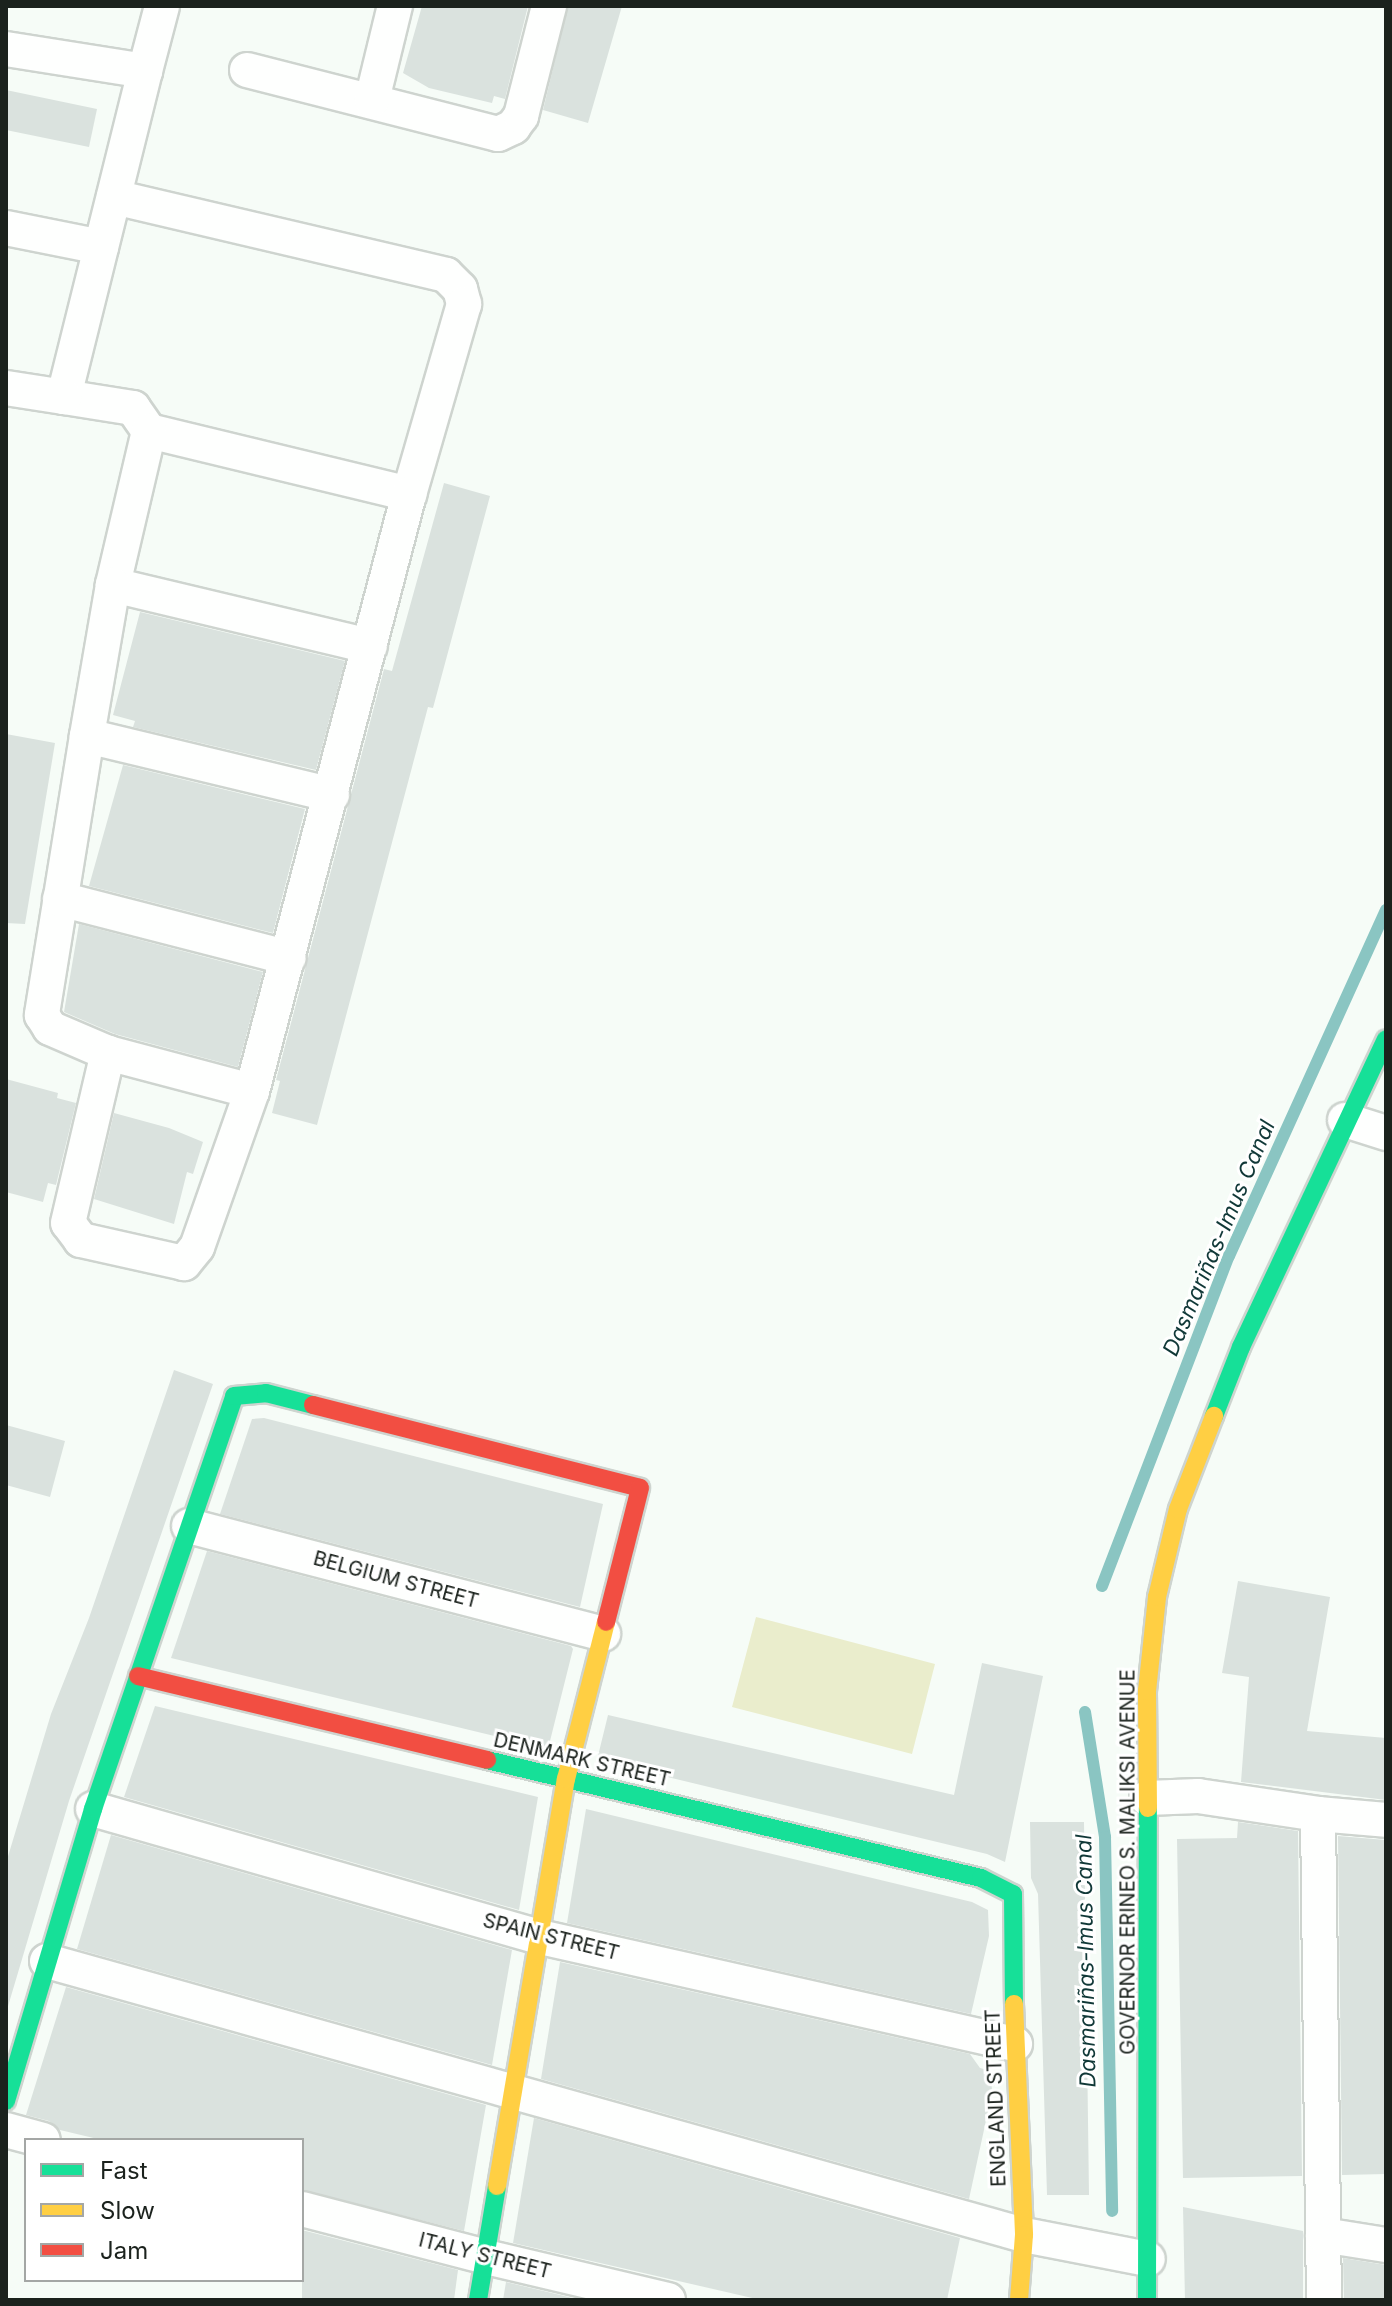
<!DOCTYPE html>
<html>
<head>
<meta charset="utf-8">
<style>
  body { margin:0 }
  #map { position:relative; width:1392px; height:2306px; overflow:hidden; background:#f6fcf7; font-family:Inter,sans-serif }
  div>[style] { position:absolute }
  .green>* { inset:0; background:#eaedcc }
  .stream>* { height:12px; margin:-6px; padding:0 6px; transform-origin:6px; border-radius:6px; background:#8ac5c2 }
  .building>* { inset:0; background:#dae2de }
  .roads { filter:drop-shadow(2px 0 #ced4cf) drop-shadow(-2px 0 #ced4cf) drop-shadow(0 2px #ced4cf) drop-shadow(0 -2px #ced4cf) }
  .street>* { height:34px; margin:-17px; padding:0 17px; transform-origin:17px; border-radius:17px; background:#fefffe }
  .fast>* { height:18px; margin:-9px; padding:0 9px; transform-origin:9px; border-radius:9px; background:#16e098 }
  .slow>* { height:18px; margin:-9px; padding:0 9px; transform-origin:9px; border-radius:9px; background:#ffcf43 }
  .jam>* { height:18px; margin:-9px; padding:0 9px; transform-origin:9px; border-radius:9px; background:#f24e42 }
  span { translate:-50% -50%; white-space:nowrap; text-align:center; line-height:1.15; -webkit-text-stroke:6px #fff; paint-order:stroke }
  .street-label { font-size:20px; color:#1b221d }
  .water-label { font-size:22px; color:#103837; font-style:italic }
  .frame { position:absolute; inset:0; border:8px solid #1b221d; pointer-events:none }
  .legend { position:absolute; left:24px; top:2138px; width:280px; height:144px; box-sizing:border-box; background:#fff; border:2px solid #a4a7a5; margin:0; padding:10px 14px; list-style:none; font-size:24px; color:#1b221d }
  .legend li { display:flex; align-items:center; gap:16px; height:40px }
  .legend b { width:40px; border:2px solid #a4a7a5 }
</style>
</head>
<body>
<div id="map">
  <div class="green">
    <i style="clip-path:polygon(756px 1617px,935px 1664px,912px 1754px,732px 1707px)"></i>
  </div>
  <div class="stream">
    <i style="left:1102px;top:1586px;width:354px;rotate:-69deg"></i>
    <i style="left:1229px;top:1256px;width:380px;rotate:-65.6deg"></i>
    <i style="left:1085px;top:1712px;width:127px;rotate:80.9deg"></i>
    <i style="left:1105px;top:1837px;width:374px;rotate:88.9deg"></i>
  </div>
  <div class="building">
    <i style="clip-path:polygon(422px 6px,528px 6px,505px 99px,494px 96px,492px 103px,429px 88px,403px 73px)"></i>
    <i style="clip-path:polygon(568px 6px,622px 6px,588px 123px,543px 110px)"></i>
    <i style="clip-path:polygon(6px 90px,97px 109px,89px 147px,6px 130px)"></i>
    <i style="clip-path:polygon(444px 483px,490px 496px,433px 708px,428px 707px,317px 1125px,272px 1113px,280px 1081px,276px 1080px,384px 669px,392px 671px)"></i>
    <i style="clip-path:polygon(140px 612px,345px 661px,316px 770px,133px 727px,135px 721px,113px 715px)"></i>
    <i style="clip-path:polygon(6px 734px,55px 743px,25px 924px,6px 923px)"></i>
    <i style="clip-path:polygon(123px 765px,305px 809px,273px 933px,89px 886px)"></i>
    <i style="clip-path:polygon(79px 924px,263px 972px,238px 1067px,115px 1034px,64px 1012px)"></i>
    <i style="clip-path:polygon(6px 1079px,58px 1093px,57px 1098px,76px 1103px,56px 1185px,48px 1183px,43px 1202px,6px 1192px)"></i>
    <i style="clip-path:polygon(114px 1113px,169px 1128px,203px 1142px,193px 1174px,187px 1172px,174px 1224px,94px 1199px)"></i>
    <i style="clip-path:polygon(174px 1370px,213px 1384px,69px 1801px,6px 2013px,6px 1863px,51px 1714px,89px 1618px)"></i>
    <i style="clip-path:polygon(264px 1418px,603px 1504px,580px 1607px,220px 1514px,252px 1419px)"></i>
    <i style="clip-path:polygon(6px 1425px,65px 1441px,50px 1497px,6px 1485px)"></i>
    <i style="clip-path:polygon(207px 1551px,571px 1646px,573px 1649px,548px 1749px,171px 1658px)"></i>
    <i style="clip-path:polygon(1238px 1581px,1330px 1597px,1307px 1731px,1386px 1738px,1386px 1800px,1241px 1782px,1249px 1677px,1222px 1673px)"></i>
    <i style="clip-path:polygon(982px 1663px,1043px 1676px,1005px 1862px,987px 1854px,597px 1760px,608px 1715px,954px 1795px)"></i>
    <i style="clip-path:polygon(155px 1706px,538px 1797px,519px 1910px,124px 1797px)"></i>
    <i style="clip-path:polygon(586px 1809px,972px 1902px,988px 1910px,989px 1936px,971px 2014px,567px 1923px)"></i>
    <i style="clip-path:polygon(1030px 1822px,1084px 1822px,1089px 2195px,1047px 2195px,1038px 1894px,1031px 1878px)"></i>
    <i style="clip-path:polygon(1238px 1822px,1298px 1831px,1302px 2176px,1183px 2178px,1177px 1839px,1237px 1838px)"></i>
    <i style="clip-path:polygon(111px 1835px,512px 1950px,492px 2065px,77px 1949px)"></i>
    <i style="clip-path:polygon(1338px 1836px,1386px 1840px,1386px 2174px,1342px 2175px)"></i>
    <i style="clip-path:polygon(560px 1962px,970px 2054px,980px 2068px,991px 2071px,992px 2093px,969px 2199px,541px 2079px)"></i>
    <i style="clip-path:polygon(66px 1987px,486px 2105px,464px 2231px,302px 2190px,302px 2140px,102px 2140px,60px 2130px,49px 2121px,26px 2115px)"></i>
    <i style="clip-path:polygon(534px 2118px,960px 2238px,947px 2300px,761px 2300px,513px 2243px)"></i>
    <i style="clip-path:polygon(1183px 2207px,1303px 2231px,1303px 2300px,1185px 2300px)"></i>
    <i style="clip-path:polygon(302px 2230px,458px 2270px,454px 2300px,302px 2300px)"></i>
    <i style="clip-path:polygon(1343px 2258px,1386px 2265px,1386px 2300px,1344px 2299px)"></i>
    <i style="clip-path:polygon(506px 2282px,581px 2300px,503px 2300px)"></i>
  </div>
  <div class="roads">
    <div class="street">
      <i style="left:6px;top:49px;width:141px;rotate:9deg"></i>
      <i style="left:145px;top:71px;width:67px;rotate:-75.3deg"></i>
      <i style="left:247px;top:70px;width:259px;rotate:14.3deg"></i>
      <i style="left:498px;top:134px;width:17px;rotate:-25deg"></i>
      <i style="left:513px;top:127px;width:14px;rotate:-54deg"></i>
      <i style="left:521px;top:116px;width:114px;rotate:-75.7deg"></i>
      <i style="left:145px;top:71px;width:336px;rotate:104deg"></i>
      <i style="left:64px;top:397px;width:70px;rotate:9.1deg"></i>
      <i style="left:133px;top:408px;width:28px;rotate:55deg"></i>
      <i style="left:149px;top:431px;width:268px;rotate:13.6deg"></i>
      <i style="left:372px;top:100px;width:97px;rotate:-76.3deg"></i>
      <i style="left:114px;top:197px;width:341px;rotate:13.2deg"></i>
      <i style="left:446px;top:275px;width:20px;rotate:45deg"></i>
      <i style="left:460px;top:289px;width:16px;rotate:75deg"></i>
      <i style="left:464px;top:304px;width:198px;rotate:106.1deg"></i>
      <i style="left:409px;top:494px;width:617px;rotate:104.73deg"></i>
      <i style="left:6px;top:228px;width:97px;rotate:11.3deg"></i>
      <i style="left:6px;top:388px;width:59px;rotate:8.8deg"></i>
      <i style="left:149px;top:431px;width:158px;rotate:103.2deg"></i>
      <i style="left:113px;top:585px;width:264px;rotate:13.4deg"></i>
      <i style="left:113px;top:585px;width:153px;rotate:99.8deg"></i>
      <i style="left:87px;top:736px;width:252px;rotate:13.5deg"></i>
      <i style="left:87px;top:736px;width:283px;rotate:99.2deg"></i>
      <i style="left:42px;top:1015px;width:15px;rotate:58deg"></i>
      <i style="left:50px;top:1028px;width:63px;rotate:23.3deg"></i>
      <i style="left:108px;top:1053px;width:149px;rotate:14.8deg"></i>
      <i style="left:252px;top:1091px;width:165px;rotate:109.4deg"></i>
      <i style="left:197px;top:1247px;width:21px;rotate:129deg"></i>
      <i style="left:184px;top:1263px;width:106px;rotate:-167.4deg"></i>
      <i style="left:81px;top:1240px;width:21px;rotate:-127deg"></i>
      <i style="left:68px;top:1223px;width:175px;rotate:-76.8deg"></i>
      <i style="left:60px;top:899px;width:236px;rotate:14.4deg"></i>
      <i style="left:1345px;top:1120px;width:43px;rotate:17.6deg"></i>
      <i style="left:189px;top:1526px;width:428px;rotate:14.6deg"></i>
      <i style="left:1147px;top:1798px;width:51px;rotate:-2.2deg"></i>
      <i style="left:1198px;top:1796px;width:121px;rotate:8.5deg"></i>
      <i style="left:1318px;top:1814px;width:68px;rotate:5deg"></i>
      <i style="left:93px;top:1809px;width:465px;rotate:16deg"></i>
      <i style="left:540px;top:1937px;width:487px;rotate:12.7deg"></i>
      <i style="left:1318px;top:1814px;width:486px;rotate:89.3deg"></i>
      <i style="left:47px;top:1961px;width:1015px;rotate:15.67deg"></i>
      <i style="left:1024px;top:2235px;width:126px;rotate:11deg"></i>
      <i style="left:6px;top:2130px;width:38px;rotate:15deg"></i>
      <i style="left:302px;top:2209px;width:190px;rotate:14.6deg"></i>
      <i style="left:486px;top:2257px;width:187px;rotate:13.3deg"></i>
      <i style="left:1323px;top:2235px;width:64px;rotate:9deg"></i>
    </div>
    <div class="fast">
      <i style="left:1214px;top:1416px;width:74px;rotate:-68.6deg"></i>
      <i style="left:1241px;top:1347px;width:340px;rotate:-64.8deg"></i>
      <i style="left:487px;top:1760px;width:508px;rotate:13.43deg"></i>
      <i style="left:981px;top:1878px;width:36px;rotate:27deg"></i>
      <i style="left:1013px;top:1894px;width:110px;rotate:89.5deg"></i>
      <i style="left:6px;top:2101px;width:305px;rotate:-73.4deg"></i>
      <i style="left:93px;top:1809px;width:436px;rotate:-71.1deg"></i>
      <i style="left:234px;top:1396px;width:32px;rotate:-5deg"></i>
      <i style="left:266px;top:1393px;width:49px;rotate:14.3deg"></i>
      <i style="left:478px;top:2300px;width:116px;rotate:-80.5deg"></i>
      <i style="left:1147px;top:2300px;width:492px;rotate:-89.9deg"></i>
    </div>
    <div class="slow">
      <i style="left:1148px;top:1808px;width:117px;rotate:-90.5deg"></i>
      <i style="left:1147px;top:1691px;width:95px;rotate:-83.9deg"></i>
      <i style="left:1157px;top:1597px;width:90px;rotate:-76.6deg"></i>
      <i style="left:1178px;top:1509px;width:100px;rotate:-68.8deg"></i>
      <i style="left:1014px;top:2004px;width:231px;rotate:87.5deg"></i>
      <i style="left:1024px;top:2235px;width:65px;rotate:94.4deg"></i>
      <i style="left:497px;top:2186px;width:413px;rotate:-80.4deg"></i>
      <i style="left:566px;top:1779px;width:162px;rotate:-75.7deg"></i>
    </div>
    <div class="jam">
      <i style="left:313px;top:1405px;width:337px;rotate:14.2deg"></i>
      <i style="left:640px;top:1488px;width:138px;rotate:104.2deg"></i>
      <i style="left:138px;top:1676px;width:359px;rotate:13.5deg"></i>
    </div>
  </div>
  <div class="street-label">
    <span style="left:396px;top:1580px;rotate:15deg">BELGIUM STREET</span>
    <span style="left:582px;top:1760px;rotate:13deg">DENMARK STREET</span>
    <span style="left:1128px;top:1862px;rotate:-90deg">GOVERNOR ERINEO S. MALIKSI AVENUE</span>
    <span style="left:551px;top:1937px;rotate:14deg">SPAIN STREET</span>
    <span style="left:996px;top:2098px;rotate:-92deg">ENGLAND STREET</span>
    <span style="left:485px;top:2256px;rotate:14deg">ITALY STREET</span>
  </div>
  <div class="water-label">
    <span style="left:1219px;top:1238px;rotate:-67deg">Dasmariñas-Imus Canal</span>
    <span style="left:1086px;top:1961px;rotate:-91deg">Dasmariñas-Imus Canal</span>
  </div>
  <div class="frame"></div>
  <ul class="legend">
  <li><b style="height:10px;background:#16e098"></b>Fast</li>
  <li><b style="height:10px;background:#ffcf43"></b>Slow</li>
  <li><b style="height:10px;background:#f24e42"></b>Jam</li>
  </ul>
</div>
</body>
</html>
